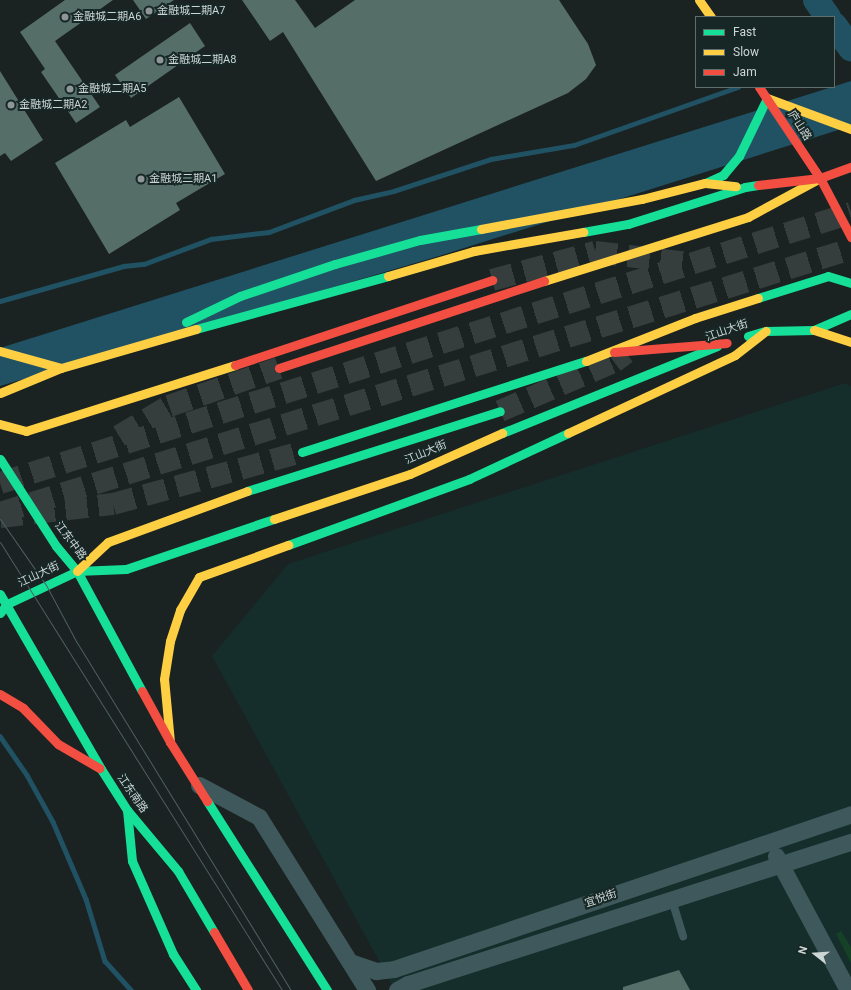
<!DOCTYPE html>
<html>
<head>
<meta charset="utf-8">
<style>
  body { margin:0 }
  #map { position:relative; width:851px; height:990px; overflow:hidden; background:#1a2322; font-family:Roboto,"Noto Sans SC",sans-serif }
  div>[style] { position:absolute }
  .built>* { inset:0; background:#152d2b }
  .green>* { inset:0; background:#154227 }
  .water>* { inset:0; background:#205264 }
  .stream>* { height:4.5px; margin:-2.25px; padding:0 2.25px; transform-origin:2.25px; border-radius:2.25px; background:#205264 }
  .river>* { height:26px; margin:-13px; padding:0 13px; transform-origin:13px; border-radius:13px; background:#205264 }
  .building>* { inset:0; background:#566e68 }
  .secondary-tunnel>* { height:22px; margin-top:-11px; transform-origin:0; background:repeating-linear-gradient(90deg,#353e3d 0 22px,transparent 0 33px) }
  .highway-tunnel>* { height:22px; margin-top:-11px; transform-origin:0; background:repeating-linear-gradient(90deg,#353e3d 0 22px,transparent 0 33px) }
  .lane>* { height:8px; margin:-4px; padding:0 4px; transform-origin:4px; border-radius:4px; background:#3f585b }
  .street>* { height:17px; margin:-8.5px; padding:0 8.5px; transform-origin:8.5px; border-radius:8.5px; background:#3f585b }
  .fast>* { height:9px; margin:-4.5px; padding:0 4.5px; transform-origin:4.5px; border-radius:4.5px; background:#16e098 }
  .slow>* { height:9px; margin:-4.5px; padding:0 4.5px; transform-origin:4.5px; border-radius:4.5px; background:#ffcf43 }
  .jam>* { height:9px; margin:-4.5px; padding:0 4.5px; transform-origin:4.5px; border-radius:4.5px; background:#f24e42 }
  .tram>* { height:1px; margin:-0.5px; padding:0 0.5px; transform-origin:0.5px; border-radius:0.5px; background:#4f5f61 }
  .dots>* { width:11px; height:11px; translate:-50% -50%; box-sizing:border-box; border:2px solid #162725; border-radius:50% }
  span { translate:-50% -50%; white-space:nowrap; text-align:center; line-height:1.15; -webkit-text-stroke:4px #162725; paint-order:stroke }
  .poi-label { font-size:11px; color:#ccd6d5 }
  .left { translate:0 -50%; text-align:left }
  .street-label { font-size:11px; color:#ccd6d5 }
  .legend { position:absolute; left:695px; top:16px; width:140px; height:72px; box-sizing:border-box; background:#162725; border:1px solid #5f6d6b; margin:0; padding:5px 7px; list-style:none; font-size:12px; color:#ccd6d5 }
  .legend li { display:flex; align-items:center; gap:8px; height:20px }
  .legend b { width:20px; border:1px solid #5f6d6b }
  .north { position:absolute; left:795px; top:934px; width:40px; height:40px; -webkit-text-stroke:3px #162725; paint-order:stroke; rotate:287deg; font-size:11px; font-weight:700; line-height:16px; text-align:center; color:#ccd6d5 }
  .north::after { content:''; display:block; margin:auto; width:14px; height:18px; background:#ccd6d5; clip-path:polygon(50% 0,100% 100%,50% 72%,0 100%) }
</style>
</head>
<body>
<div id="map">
  <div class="built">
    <i style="clip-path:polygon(845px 383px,851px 386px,851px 990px,395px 990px,212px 656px,288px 564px)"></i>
  </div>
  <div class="green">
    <i style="clip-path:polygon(841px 931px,851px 947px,851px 963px,836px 934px)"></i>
  </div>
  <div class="water">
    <i style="clip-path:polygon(851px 81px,851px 126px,439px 256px,0 386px,0 348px)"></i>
  </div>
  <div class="stream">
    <i style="left:834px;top:45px;width:12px;rotate:-42deg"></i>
    <i style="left:0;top:301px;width:129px;rotate:-15.8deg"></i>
    <i style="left:124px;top:266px;width:20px;rotate:-6deg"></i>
    <i style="left:144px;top:264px;width:72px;rotate:-20.5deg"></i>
    <i style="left:211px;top:239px;width:58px;rotate:-6.9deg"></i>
    <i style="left:269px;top:232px;width:91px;rotate:-20.6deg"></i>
    <i style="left:354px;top:200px;width:41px;rotate:-12.7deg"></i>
    <i style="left:394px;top:191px;width:102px;rotate:-18.3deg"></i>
    <i style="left:491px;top:159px;width:84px;rotate:-9.6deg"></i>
    <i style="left:574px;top:145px;width:174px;rotate:-19.5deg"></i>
    <i style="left:0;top:736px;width:47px;rotate:55.3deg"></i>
    <i style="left:27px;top:775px;width:54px;rotate:61deg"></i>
    <i style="left:53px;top:822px;width:84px;rotate:66.8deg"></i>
    <i style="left:86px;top:899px;width:65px;rotate:73deg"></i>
    <i style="left:105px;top:961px;width:39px;rotate:48deg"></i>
  </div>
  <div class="river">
    <i style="left:816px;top:0;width:21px;rotate:55deg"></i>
    <i style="left:834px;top:25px;width:29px;rotate:54deg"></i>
  </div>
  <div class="building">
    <i style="clip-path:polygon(65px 0,113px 0,55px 41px,100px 107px,76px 123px,41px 72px,45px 69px,20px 32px)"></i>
    <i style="clip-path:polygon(133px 0,174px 0,146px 19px)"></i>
    <i style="clip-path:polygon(242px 0,295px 0,315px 28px,355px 0,559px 0,588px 44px,596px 65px,586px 79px,568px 93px,376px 181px,283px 32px,270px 41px)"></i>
    <i style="clip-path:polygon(190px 23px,205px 46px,131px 98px,115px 75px)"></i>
    <i style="clip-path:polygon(0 71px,43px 140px,11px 161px,5px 153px,0 156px)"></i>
    <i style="clip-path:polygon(179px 97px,225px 174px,176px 203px,180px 210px,109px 254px,55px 163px,126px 120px,130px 127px)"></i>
    <i style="clip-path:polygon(679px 970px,690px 990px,623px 990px,623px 987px)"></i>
  </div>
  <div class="secondary-tunnel">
    <i style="left:0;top:517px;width:114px;rotate:-6.6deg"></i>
    <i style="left:113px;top:504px;width:196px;rotate:-15.4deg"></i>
  </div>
  <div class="highway-tunnel">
    <i style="left:492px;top:280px;width:107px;rotate:-15.2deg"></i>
    <i style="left:595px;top:252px;width:93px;rotate:6.8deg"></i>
    <i style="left:500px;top:411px;width:124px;rotate:-23.3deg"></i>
    <i style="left:614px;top:362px;width:15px;rotate:-37deg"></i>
    <i style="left:119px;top:436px;width:58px;rotate:-31deg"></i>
    <i style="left:169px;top:406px;width:116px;rotate:-19.1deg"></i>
    <i style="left:0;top:483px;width:893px;rotate:-17.6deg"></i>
    <i style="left:0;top:513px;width:891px;rotate:-17.24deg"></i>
  </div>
  <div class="lane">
    <i style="left:672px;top:900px;width:38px;rotate:73deg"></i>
  </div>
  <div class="street">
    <i style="left:199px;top:785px;width:68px;rotate:28.1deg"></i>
    <i style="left:259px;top:817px;width:204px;rotate:58deg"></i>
    <i style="left:776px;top:856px;width:152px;rotate:61.8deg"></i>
    <i style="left:350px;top:962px;width:28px;rotate:19deg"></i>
    <i style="left:376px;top:971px;width:18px;rotate:-6deg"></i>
    <i style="left:394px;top:969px;width:483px;rotate:-18.7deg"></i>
    <i style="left:397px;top:990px;width:13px;rotate:-29deg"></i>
    <i style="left:408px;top:984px;width:465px;rotate:-17.8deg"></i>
  </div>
  <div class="fast">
    <i style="left:705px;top:183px;width:20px;rotate:-24deg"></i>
    <i style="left:723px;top:175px;width:25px;rotate:-50deg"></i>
    <i style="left:739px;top:156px;width:64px;rotate:-64.2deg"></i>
    <i style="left:583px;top:232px;width:46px;rotate:-10.1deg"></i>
    <i style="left:628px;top:224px;width:123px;rotate:-17.5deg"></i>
    <i style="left:745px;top:187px;width:13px;rotate:-9deg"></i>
    <i style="left:758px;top:298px;width:73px;rotate:-17.4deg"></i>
    <i style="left:828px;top:276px;width:24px;rotate:17deg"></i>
    <i style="left:186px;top:322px;width:60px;rotate:-25.7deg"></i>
    <i style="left:240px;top:296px;width:100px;rotate:-18.6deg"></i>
    <i style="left:335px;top:264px;width:88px;rotate:-15.8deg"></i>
    <i style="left:420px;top:240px;width:62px;rotate:-10.2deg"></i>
    <i style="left:196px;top:329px;width:199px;rotate:-15.4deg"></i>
    <i style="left:748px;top:336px;width:19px;rotate:-16deg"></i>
    <i style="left:766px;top:331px;width:48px;rotate:-1.2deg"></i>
    <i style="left:814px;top:330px;width:40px;rotate:-23.4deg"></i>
    <i style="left:502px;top:433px;width:232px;rotate:-22deg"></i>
    <i style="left:302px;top:452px;width:298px;rotate:-17.8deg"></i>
    <i style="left:0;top:459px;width:103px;rotate:57.2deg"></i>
    <i style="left:56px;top:546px;width:33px;rotate:50deg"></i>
    <i style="left:77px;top:571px;width:136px;rotate:61.6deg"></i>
    <i style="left:247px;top:491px;width:265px;rotate:-17.5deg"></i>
    <i style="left:288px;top:545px;width:193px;rotate:-20deg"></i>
    <i style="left:469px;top:479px;width:109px;rotate:-24.9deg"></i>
    <i style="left:0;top:594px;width:202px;rotate:60deg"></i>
    <i style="left:101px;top:769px;width:49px;rotate:57.6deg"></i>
    <i style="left:127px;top:810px;width:80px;rotate:50.1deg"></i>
    <i style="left:178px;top:871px;width:71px;rotate:59.5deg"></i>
    <i style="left:0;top:613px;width:11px;rotate:-52deg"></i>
    <i style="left:7px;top:604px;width:77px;rotate:-25.2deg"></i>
    <i style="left:77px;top:571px;width:49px;rotate:-2.3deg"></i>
    <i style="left:126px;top:569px;width:156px;rotate:-18.7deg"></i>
    <i style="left:207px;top:801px;width:224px;rotate:57.6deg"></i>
    <i style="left:127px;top:810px;width:51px;rotate:84.4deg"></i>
    <i style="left:132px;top:861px;width:102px;rotate:66.2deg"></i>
    <i style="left:173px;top:954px;width:43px;rotate:57.4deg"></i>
  </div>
  <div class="slow">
    <i style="left:699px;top:0;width:21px;rotate:55deg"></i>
    <i style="left:767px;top:98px;width:90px;rotate:20.3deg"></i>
    <i style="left:481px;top:229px;width:164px;rotate:-10.6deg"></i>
    <i style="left:642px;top:199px;width:65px;rotate:-14.3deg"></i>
    <i style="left:705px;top:183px;width:31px;rotate:6deg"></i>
    <i style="left:388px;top:276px;width:90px;rotate:-16.2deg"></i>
    <i style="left:474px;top:251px;width:111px;rotate:-9.9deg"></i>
    <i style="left:544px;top:281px;width:214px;rotate:-17.4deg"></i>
    <i style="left:748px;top:217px;width:82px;rotate:-28.4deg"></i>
    <i style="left:814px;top:330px;width:39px;rotate:18deg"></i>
    <i style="left:0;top:351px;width:63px;rotate:15.6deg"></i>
    <i style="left:586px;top:361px;width:117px;rotate:-21.5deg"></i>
    <i style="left:695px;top:318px;width:66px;rotate:-17.6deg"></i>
    <i style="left:0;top:393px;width:66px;rotate:-22.3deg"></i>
    <i style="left:61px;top:368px;width:141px;rotate:-16.1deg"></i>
    <i style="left:0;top:424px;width:27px;rotate:15deg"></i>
    <i style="left:26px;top:431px;width:219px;rotate:-17.5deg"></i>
    <i style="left:568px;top:433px;width:184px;rotate:-25deg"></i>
    <i style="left:735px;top:355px;width:39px;rotate:-38deg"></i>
    <i style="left:274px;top:519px;width:143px;rotate:-18.3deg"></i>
    <i style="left:410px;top:474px;width:101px;rotate:-24deg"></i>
    <i style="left:77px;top:571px;width:42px;rotate:-43.1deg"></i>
    <i style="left:108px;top:542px;width:148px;rotate:-20.1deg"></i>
    <i style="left:170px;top:742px;width:63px;rotate:-95.4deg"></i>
    <i style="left:164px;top:679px;width:38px;rotate:-81deg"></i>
    <i style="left:170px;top:641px;width:33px;rotate:-72deg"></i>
    <i style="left:180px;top:610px;width:38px;rotate:-60deg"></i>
    <i style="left:199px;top:577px;width:95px;rotate:-19.8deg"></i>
  </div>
  <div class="jam">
    <i style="left:759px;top:87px;width:110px;rotate:56.2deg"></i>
    <i style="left:820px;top:178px;width:67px;rotate:62.3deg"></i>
    <i style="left:758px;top:185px;width:62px;rotate:-6.4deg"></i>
    <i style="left:820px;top:178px;width:33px;rotate:-20deg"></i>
    <i style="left:614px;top:352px;width:113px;rotate:-4.6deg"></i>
    <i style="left:235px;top:365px;width:271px;rotate:-18.3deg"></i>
    <i style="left:279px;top:368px;width:279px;rotate:-18.2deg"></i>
    <i style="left:142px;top:691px;width:58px;rotate:61.2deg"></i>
    <i style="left:170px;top:742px;width:70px;rotate:57.9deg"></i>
    <i style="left:0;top:694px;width:27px;rotate:31deg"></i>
    <i style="left:23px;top:708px;width:50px;rotate:45.8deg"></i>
    <i style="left:58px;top:744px;width:48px;rotate:30.3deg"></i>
    <i style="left:214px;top:932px;width:67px;rotate:59.6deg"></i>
  </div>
  <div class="tram">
    <i style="left:0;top:519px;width:80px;rotate:55.1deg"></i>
    <i style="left:46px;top:585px;width:64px;rotate:61.8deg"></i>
    <i style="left:76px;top:641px;width:410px;rotate:58.4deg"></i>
    <i style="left:0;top:542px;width:529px;rotate:57.81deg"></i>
  </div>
  <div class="dots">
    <i style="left:149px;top:11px;background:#8e9796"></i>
    <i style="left:65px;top:17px;background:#8e9796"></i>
    <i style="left:160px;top:60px;background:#8e9796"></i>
    <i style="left:70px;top:89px;background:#8e9796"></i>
    <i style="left:11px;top:105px;background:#8e9796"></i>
    <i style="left:141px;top:179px;background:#8e9796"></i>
  </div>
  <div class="poi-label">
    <span class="left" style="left:157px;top:11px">金融城二期A7</span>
    <span class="left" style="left:73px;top:17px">金融城二期A6</span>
    <span class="left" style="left:168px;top:60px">金融城二期A8</span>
    <span class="left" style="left:78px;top:89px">金融城二期A5</span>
    <span class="left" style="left:19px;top:105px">金融城二期A2</span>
    <span class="left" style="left:149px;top:179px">金融城二期A1</span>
  </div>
  <div class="street-label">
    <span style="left:799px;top:126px;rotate:57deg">庐山路</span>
    <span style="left:727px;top:331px;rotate:-19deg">江山大街</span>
    <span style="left:426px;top:453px;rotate:-23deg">江山大街</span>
    <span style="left:70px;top:541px;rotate:53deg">江东中路</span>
    <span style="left:39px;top:575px;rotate:-25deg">江山大街</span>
    <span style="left:132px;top:794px;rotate:55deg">江东南路</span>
    <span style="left:601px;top:899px;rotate:-19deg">宜悦街</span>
  </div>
  <ul class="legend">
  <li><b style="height:5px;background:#16e098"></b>Fast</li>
  <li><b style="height:5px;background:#ffcf43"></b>Slow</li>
  <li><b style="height:5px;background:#f24e42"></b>Jam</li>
  </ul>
  <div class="north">N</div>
</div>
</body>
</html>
